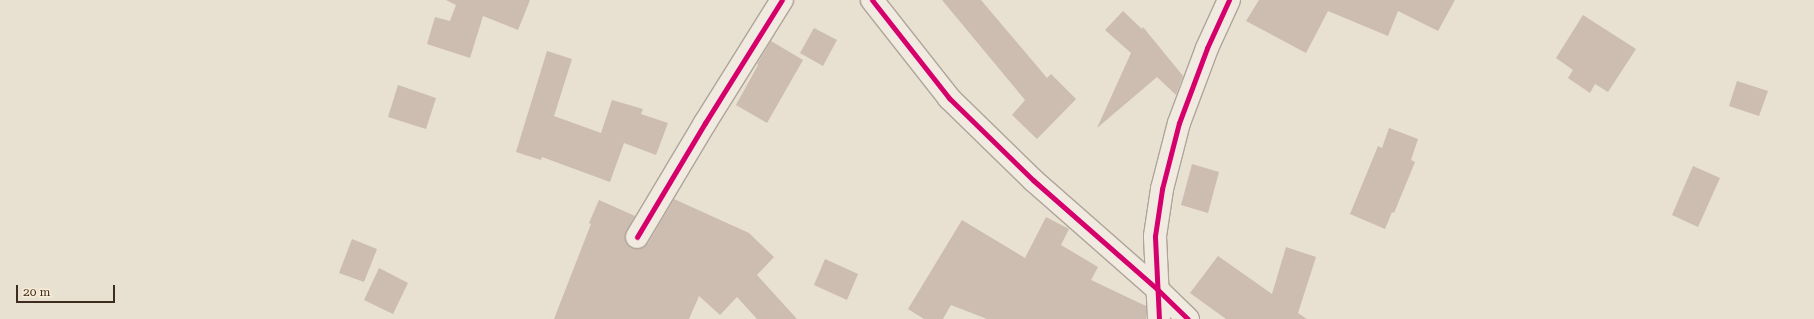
<!DOCTYPE html>
<html>
<head>
<meta charset="utf-8">
<style>
  body { margin:0 }
  #map { position:relative; width:1814px; height:319px; overflow:hidden; background:#e8e0d0; font-family:"Roboto Serif",serif }
  div>[style] { position:absolute }
  .building>* { inset:0; background:#ccbdb0 }
  .roads { filter:drop-shadow(1px 0 #aea598) drop-shadow(-1px 0 #aea598) drop-shadow(0 1px #aea598) drop-shadow(0 -1px #aea598) }
  .minor>* { height:22px; margin:-11px; padding:0 11px; transform-origin:11px; border-radius:11px; background:#f0eae1 }
  .cycleway>* { height:5px; margin:-2.5px; padding:0 2.5px; transform-origin:2.5px; border-radius:2.5px; background:#d6006c }
  span { translate:-50% -50%; white-space:nowrap; text-align:center; line-height:1.15; -webkit-text-stroke:3px #f9edd5; paint-order:stroke }
  .scale { position:absolute; left:16px; top:285px; width:99px; height:18px; box-sizing:border-box; border:2px solid #3e2c1e; border-top:0; padding-left:5px; font-size:12px; line-height:14px; white-space:nowrap; color:#3e2c1e; -webkit-text-stroke:3px #f9edd5; paint-order:stroke }
</style>
</head>
<body>
<div id="map">
  <div class="building">
    <i style="clip-path:polygon(446px 0,530px 0,518px 30px,483px 16px,470px 58px,427px 44px,435px 17px,450px 21px,456px 5px)"></i>
    <i style="clip-path:polygon(942px 0,981px 0,1047px 78px,1051px 74px,1076px 99px,1037px 139px,1012px 115px,1025px 100px)"></i>
    <i style="clip-path:polygon(1259px 0,1455px 0,1438px 31px,1398px 11px,1388px 36px,1328px 11px,1306px 53px,1246px 21px)"></i>
    <i style="clip-path:polygon(1123px 11px,1142px 29px,1143px 27px,1183px 76px,1176px 95px,1157px 77px,1097px 128px,1131px 53px,1105px 30px)"></i>
    <i style="clip-path:polygon(1583px 15px,1636px 49px,1608px 92px,1595px 84px,1590px 93px,1568px 78px,1573px 70px,1556px 58px)"></i>
    <i style="clip-path:polygon(814px 28px,837px 40px,823px 66px,800px 53px)"></i>
    <i style="clip-path:polygon(771px 41px,803px 60px,767px 123px,736px 105px,758px 65px,757px 64px)"></i>
    <i style="clip-path:polygon(547px 51px,572px 59px,554px 116px,601px 133px,612px 100px,643px 109px,641px 114px,668px 123px,656px 155px,624px 143px,610px 182px,542px 157px,541px 160px,516px 152px)"></i>
    <i style="clip-path:polygon(1737px 81px,1768px 91px,1759px 116px,1729px 106px)"></i>
    <i style="clip-path:polygon(398px 85px,436px 98px,426px 129px,388px 117px)"></i>
    <i style="clip-path:polygon(1389px 128px,1418px 139px,1411px 160px,1415px 162px,1394px 213px,1392px 212px,1385px 229px,1350px 214px,1378px 146px,1382px 148px)"></i>
    <i style="clip-path:polygon(1192px 164px,1219px 172px,1208px 213px,1181px 205px)"></i>
    <i style="clip-path:polygon(1693px 166px,1720px 178px,1698px 227px,1672px 215px)"></i>
    <i style="clip-path:polygon(674px 199px,749px 233px,774px 257px,757px 275px,797px 319px,757px 319px,737px 297px,720px 315px,699px 296px,689px 319px,554px 319px,591px 224px,589px 223px,599px 200px,635px 216px,625px 237px,626px 243px,630px 247px,637px 249px,643px 248px,648px 243px)"></i>
    <i style="clip-path:polygon(1046px 217px,1069px 229px,1061px 245px,1098px 267px,1091px 280px,1146px 306px,1146px 319px,987px 319px,951px 305px,943px 319px,924px 319px,908px 309px,962px 220px,1025px 258px)"></i>
    <i style="clip-path:polygon(352px 239px,377px 249px,364px 282px,339px 273px)"></i>
    <i style="clip-path:polygon(1286px 247px,1316px 257px,1298px 313px,1307px 319px,1226px 319px,1190px 293px,1218px 256px,1272px 294px)"></i>
    <i style="clip-path:polygon(825px 259px,858px 274px,847px 300px,814px 285px)"></i>
    <i style="clip-path:polygon(379px 268px,408px 283px,393px 314px,364px 300px)"></i>
  </div>
  <div class="roads">
    <div class="minor">
      <i style="left:872px;top:0;width:125px;rotate:51.8deg"></i>
      <i style="left:949px;top:98px;width:117px;rotate:44.3deg"></i>
      <i style="left:1033px;top:180px;width:165px;rotate:41.3deg"></i>
      <i style="left:1157px;top:289px;width:43px;rotate:44.1deg"></i>
      <i style="left:637px;top:237px;width:133px;rotate:-59.2deg"></i>
      <i style="left:705px;top:123px;width:145px;rotate:-58deg"></i>
      <i style="left:1159px;top:319px;width:83px;rotate:-92.8deg"></i>
      <i style="left:1155px;top:236px;width:48px;rotate:-81.5deg"></i>
      <i style="left:1162px;top:189px;width:68px;rotate:-75.6deg"></i>
      <i style="left:1179px;top:123px;width:80px;rotate:-69.5deg"></i>
      <i style="left:1207px;top:48px;width:53px;rotate:-65.4deg"></i>
    </div>
  </div>
  <div class="cycleway">
    <i style="left:872px;top:0;width:125px;rotate:51.8deg"></i>
    <i style="left:949px;top:98px;width:117px;rotate:44.3deg"></i>
    <i style="left:1033px;top:180px;width:165px;rotate:41.3deg"></i>
    <i style="left:1157px;top:289px;width:43px;rotate:44.1deg"></i>
    <i style="left:637px;top:237px;width:133px;rotate:-59.2deg"></i>
    <i style="left:705px;top:123px;width:145px;rotate:-58deg"></i>
    <i style="left:1159px;top:319px;width:83px;rotate:-92.8deg"></i>
    <i style="left:1155px;top:236px;width:48px;rotate:-81.5deg"></i>
    <i style="left:1162px;top:189px;width:68px;rotate:-75.6deg"></i>
    <i style="left:1179px;top:123px;width:80px;rotate:-69.5deg"></i>
    <i style="left:1207px;top:48px;width:53px;rotate:-65.4deg"></i>
  </div>
  <div class="scale">20 m</div>
</div>
</body>
</html>
